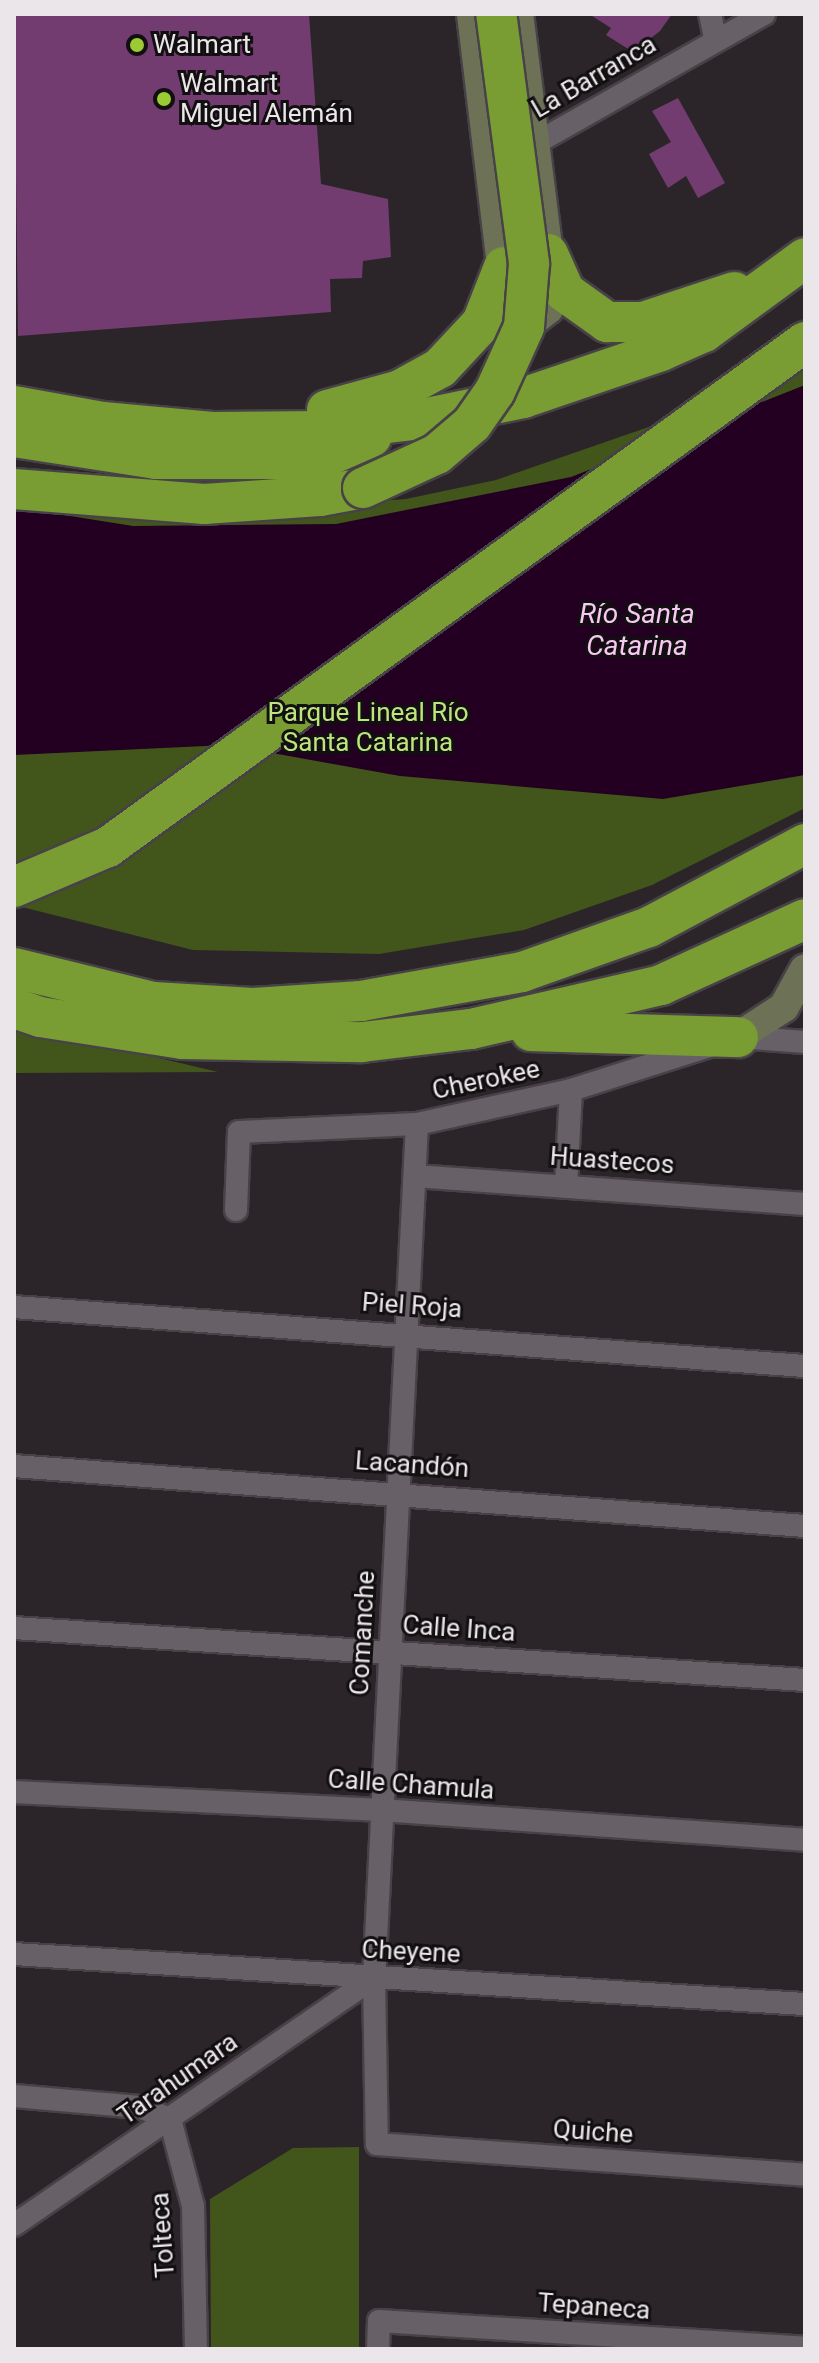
<!DOCTYPE html>
<html>
<head>
<meta charset="utf-8">
<style>
  body { margin:0 }
  #map { position:relative; width:819px; height:2363px; overflow:hidden; background:#2b252a; font-family:Roboto,sans-serif }
  div>[style] { position:absolute }
  .green>* { inset:0; background:#42561c }
  .water>* { inset:0; background:#230022 }
  .building>* { inset:0; background:#733c70 }
  .roads { filter:drop-shadow(2px 0 #474247) drop-shadow(-2px 0 #474247) drop-shadow(0 2px #474247) drop-shadow(0 -2px #474247) }
  .street>* { height:22px; margin:-11px; padding:0 11px; transform-origin:11px; border-radius:11px; background:#686067 }
  .secondary>* { height:30px; margin:-15px; padding:0 15px; transform-origin:15px; border-radius:15px; background:#6d7257 }
  .highway>* { height:40px; margin:-20px; padding:0 20px; transform-origin:20px; border-radius:20px; background:#799c33 }
  .bridges { filter:drop-shadow(2px 0 #474247) drop-shadow(-2px 0 #474247) drop-shadow(0 2px #474247) drop-shadow(0 -2px #474247) }
  .highway-bridge>* { height:40px; margin:-20px; padding:0 20px; transform-origin:20px; border-radius:20px; background:#799c33 }
  .dots>* { width:22px; height:22px; translate:-50% -50%; box-sizing:border-box; border:4px solid #120f11; border-radius:50% }
  span { translate:-50% -50%; white-space:nowrap; text-align:center; line-height:1.15; -webkit-text-stroke:6px #120f11; paint-order:stroke }
  .poi-label { font-size:26px; color:#ebe6ea }
  .left { translate:0 -50%; text-align:left }
  .street-label { font-size:26px; color:#ebe6ea }
  .park-label { font-size:26px; color:#bee47e }
  .water-label { font-size:28px; color:#f9c7f4; font-style:italic }
  .frame { position:absolute; inset:0; border:16px solid #ebe6ea; pointer-events:none }
</style>
</head>
<body>
<div id="map">
  <div class="green">
    <i style="clip-path:polygon(805px 350px,805px 808px,652px 885px,524px 930px,379px 954px,193px 950px,14px 905px,14px 486px,276px 509px,406px 499px,496px 480px,666px 421px)"></i>
    <i style="clip-path:polygon(14px 1013px,134px 1052px,218px 1072px,14px 1073px)"></i>
    <i style="clip-path:polygon(359px 2147px,359px 2349px,211px 2349px,210px 2199px,293px 2148px)"></i>
  </div>
  <div class="water">
    <i style="clip-path:polygon(805px 385px,805px 775px,663px 799px,400px 776px,227px 745px,14px 755px,14px 507px,133px 526px,336px 524px,571px 477px)"></i>
  </div>
  <div class="building">
    <i style="clip-path:polygon(14px 14px,309px 14px,321px 184px,388px 199px,391px 257px,363px 261px,362px 278px,330px 279px,331px 312px,18px 336px)"></i>
    <i style="clip-path:polygon(589px 14px,672px 14px,660px 31px,633px 52px,606px 35px,611px 28px)"></i>
    <i style="clip-path:polygon(678px 98px,725px 183px,698px 198px,686px 176px,668px 188px,649px 154px,671px 142px,652px 111px)"></i>
  </div>
  <div class="roads">
    <div class="street">
      <i style="left:710px;top:14px;width:25px;rotate:78deg"></i>
      <i style="left:536px;top:143px;width:262px;rotate:-29.5deg"></i>
      <i style="left:417px;top:1124px;width:855px;rotate:92.88deg"></i>
      <i style="left:374px;top:1978px;width:166px;rotate:89deg"></i>
      <i style="left:377px;top:2144px;width:429px;rotate:4.1deg"></i>
      <i style="left:415px;top:1176px;width:391px;rotate:4.1deg"></i>
      <i style="left:566px;top:1186px;width:96px;rotate:-87deg"></i>
      <i style="left:236px;top:1210px;width:78px;rotate:-87.8deg"></i>
      <i style="left:239px;top:1132px;width:178px;rotate:-2.6deg"></i>
      <i style="left:417px;top:1124px;width:158px;rotate:-12.4deg"></i>
      <i style="left:571px;top:1090px;width:175px;rotate:-17.6deg"></i>
      <i style="left:738px;top:1037px;width:67px;rotate:4.3deg"></i>
      <i style="left:14px;top:1307px;width:793px;rotate:4.27deg"></i>
      <i style="left:14px;top:1466px;width:793px;rotate:4.34deg"></i>
      <i style="left:14px;top:1628px;width:793px;rotate:3.76deg"></i>
      <i style="left:14px;top:1792px;width:367px;rotate:2.8deg"></i>
      <i style="left:381px;top:1810px;width:425px;rotate:4deg"></i>
      <i style="left:14px;top:1954px;width:793px;rotate:3.62deg"></i>
      <i style="left:14px;top:2096px;width:126px;rotate:5deg"></i>
      <i style="left:140px;top:2107px;width:32px;rotate:22deg"></i>
      <i style="left:170px;top:2119px;width:90px;rotate:75.2deg"></i>
      <i style="left:193px;top:2206px;width:143px;rotate:88.8deg"></i>
      <i style="left:14px;top:2225px;width:437px;rotate:-34.5deg"></i>
      <i style="left:378px;top:2349px;width:28px;rotate:-88deg"></i>
      <i style="left:379px;top:2321px;width:427px;rotate:3.6deg"></i>
    </div>
    <div class="secondary">
      <i style="left:472px;top:14px;width:295px;rotate:83.2deg"></i>
      <i style="left:507px;top:307px;width:16px;rotate:52deg"></i>
      <i style="left:517px;top:320px;width:13px;rotate:13deg"></i>
      <i style="left:530px;top:323px;width:23px;rotate:-38deg"></i>
      <i style="left:548px;top:309px;width:55px;rotate:-90deg"></i>
      <i style="left:548px;top:254px;width:242px;rotate:-97.1deg"></i>
      <i style="left:738px;top:1037px;width:55px;rotate:-33.1deg"></i>
      <i style="left:784px;top:1007px;width:43px;rotate:-61.1deg"></i>
    </div>
    <div class="highway">
      <i style="left:548px;top:254px;width:42px;rotate:65.9deg"></i>
      <i style="left:565px;top:292px;width:52px;rotate:35.5deg"></i>
      <i style="left:607px;top:322px;width:36px"></i>
      <i style="left:643px;top:322px;width:96px;rotate:-18.2deg"></i>
      <i style="left:14px;top:406px;width:90px;rotate:10.2deg"></i>
      <i style="left:103px;top:422px;width:110px;rotate:5.2deg"></i>
      <i style="left:213px;top:432px;width:107px;rotate:-0.5deg"></i>
      <i style="left:320px;top:431px;width:103px;rotate:-6.7deg"></i>
      <i style="left:422px;top:419px;width:103px;rotate:-11.7deg"></i>
      <i style="left:523px;top:398px;width:146px;rotate:-18.8deg"></i>
      <i style="left:661px;top:351px;width:47px;rotate:-23.8deg"></i>
      <i style="left:704px;top:332px;width:125px;rotate:-36.2deg"></i>
      <i style="left:327px;top:410px;width:76px;rotate:-15.3deg"></i>
      <i style="left:400px;top:390px;width:46px;rotate:-28.8deg"></i>
      <i style="left:440px;top:368px;width:62px;rotate:-47deg"></i>
      <i style="left:482px;top:323px;width:60px;rotate:-68.6deg"></i>
      <i style="left:14px;top:437px;width:144px;rotate:8.8deg"></i>
      <i style="left:156px;top:459px;width:165px"></i>
      <i style="left:321px;top:459px;width:55px;rotate:-23.7deg"></i>
      <i style="left:14px;top:489px;width:191px;rotate:4.5deg"></i>
      <i style="left:204px;top:504px;width:116px;rotate:-3.9deg"></i>
      <i style="left:320px;top:496px;width:44px;rotate:-10.5deg"></i>
      <i style="left:14px;top:887px;width:102px;rotate:-23.1deg"></i>
      <i style="left:108px;top:847px;width:861px;rotate:-35.92deg"></i>
      <i style="left:14px;top:968px;width:144px;rotate:13.7deg"></i>
      <i style="left:154px;top:1002px;width:99px;rotate:3.5deg"></i>
      <i style="left:253px;top:1008px;width:108px;rotate:-3.7deg"></i>
      <i style="left:361px;top:1001px;width:164px;rotate:-10.2deg"></i>
      <i style="left:522px;top:972px;width:135px;rotate:-19.5deg"></i>
      <i style="left:649px;top:927px;width:177px;rotate:-28deg"></i>
      <i style="left:14px;top:1008px;width:28px;rotate:19deg"></i>
      <i style="left:40px;top:1017px;width:144px;rotate:8.8deg"></i>
      <i style="left:182px;top:1039px;width:180px;rotate:1deg"></i>
      <i style="left:362px;top:1042px;width:110px;rotate:-6.8deg"></i>
      <i style="left:471px;top:1029px;width:195px;rotate:-13deg"></i>
      <i style="left:661px;top:985px;width:158px;rotate:-24.6deg"></i>
      <i style="left:531px;top:1031px;width:207px;rotate:1.7deg"></i>
    </div>
  </div>
  <div class="bridges">
    <div class="highway-bridge">
      <i style="left:363px;top:488px;width:81px;rotate:-24.7deg"></i>
      <i style="left:437px;top:454px;width:46px;rotate:-40.6deg"></i>
      <i style="left:472px;top:424px;width:40px;rotate:-55.1deg"></i>
      <i style="left:495px;top:391px;width:70px;rotate:-65.6deg"></i>
      <i style="left:524px;top:327px;width:64px;rotate:-85.5deg"></i>
      <i style="left:529px;top:263px;width:251px;rotate:-97.5deg"></i>
    </div>
  </div>
  <div class="dots">
    <i style="left:137px;top:45px;background:#9cca32"></i>
    <i style="left:164px;top:99px;background:#9cca32"></i>
  </div>
  <div class="poi-label">
    <span class="left" style="left:153px;top:45px">Walmart</span>
    <span class="left" style="left:180px;top:99px">Walmart<br>Miguel Alemán</span>
  </div>
  <div class="street-label">
    <span style="left:594px;top:77px;rotate:-30deg">La Barranca</span>
    <span style="left:486px;top:1080px;rotate:-12deg">Cherokee</span>
    <span style="left:612px;top:1161px;rotate:4deg">Huastecos</span>
    <span style="left:412px;top:1306px;rotate:4deg">Piel Roja</span>
    <span style="left:412px;top:1465px;rotate:4deg">Lacandón</span>
    <span style="left:459px;top:1629px;rotate:4deg">Calle Inca</span>
    <span style="left:363px;top:1633px;rotate:-87deg">Comanche</span>
    <span style="left:411px;top:1785px;rotate:4deg">Calle Chamula</span>
    <span style="left:411px;top:1952px;rotate:3deg">Cheyene</span>
    <span style="left:178px;top:2079px;rotate:-35deg">Tarahumara</span>
    <span style="left:593px;top:2132px;rotate:4deg">Quiche</span>
    <span style="left:163px;top:2235px;rotate:-94deg">Tolteca</span>
    <span style="left:594px;top:2307px;rotate:4deg">Tepaneca</span>
  </div>
  <div class="park-label">
    <span style="left:368px;top:728px">Parque Lineal Río<br>Santa Catarina</span>
  </div>
  <div class="water-label">
    <span style="left:637px;top:630px">Río Santa<br>Catarina</span>
  </div>
  <div class="frame"></div>
</div>
</body>
</html>
